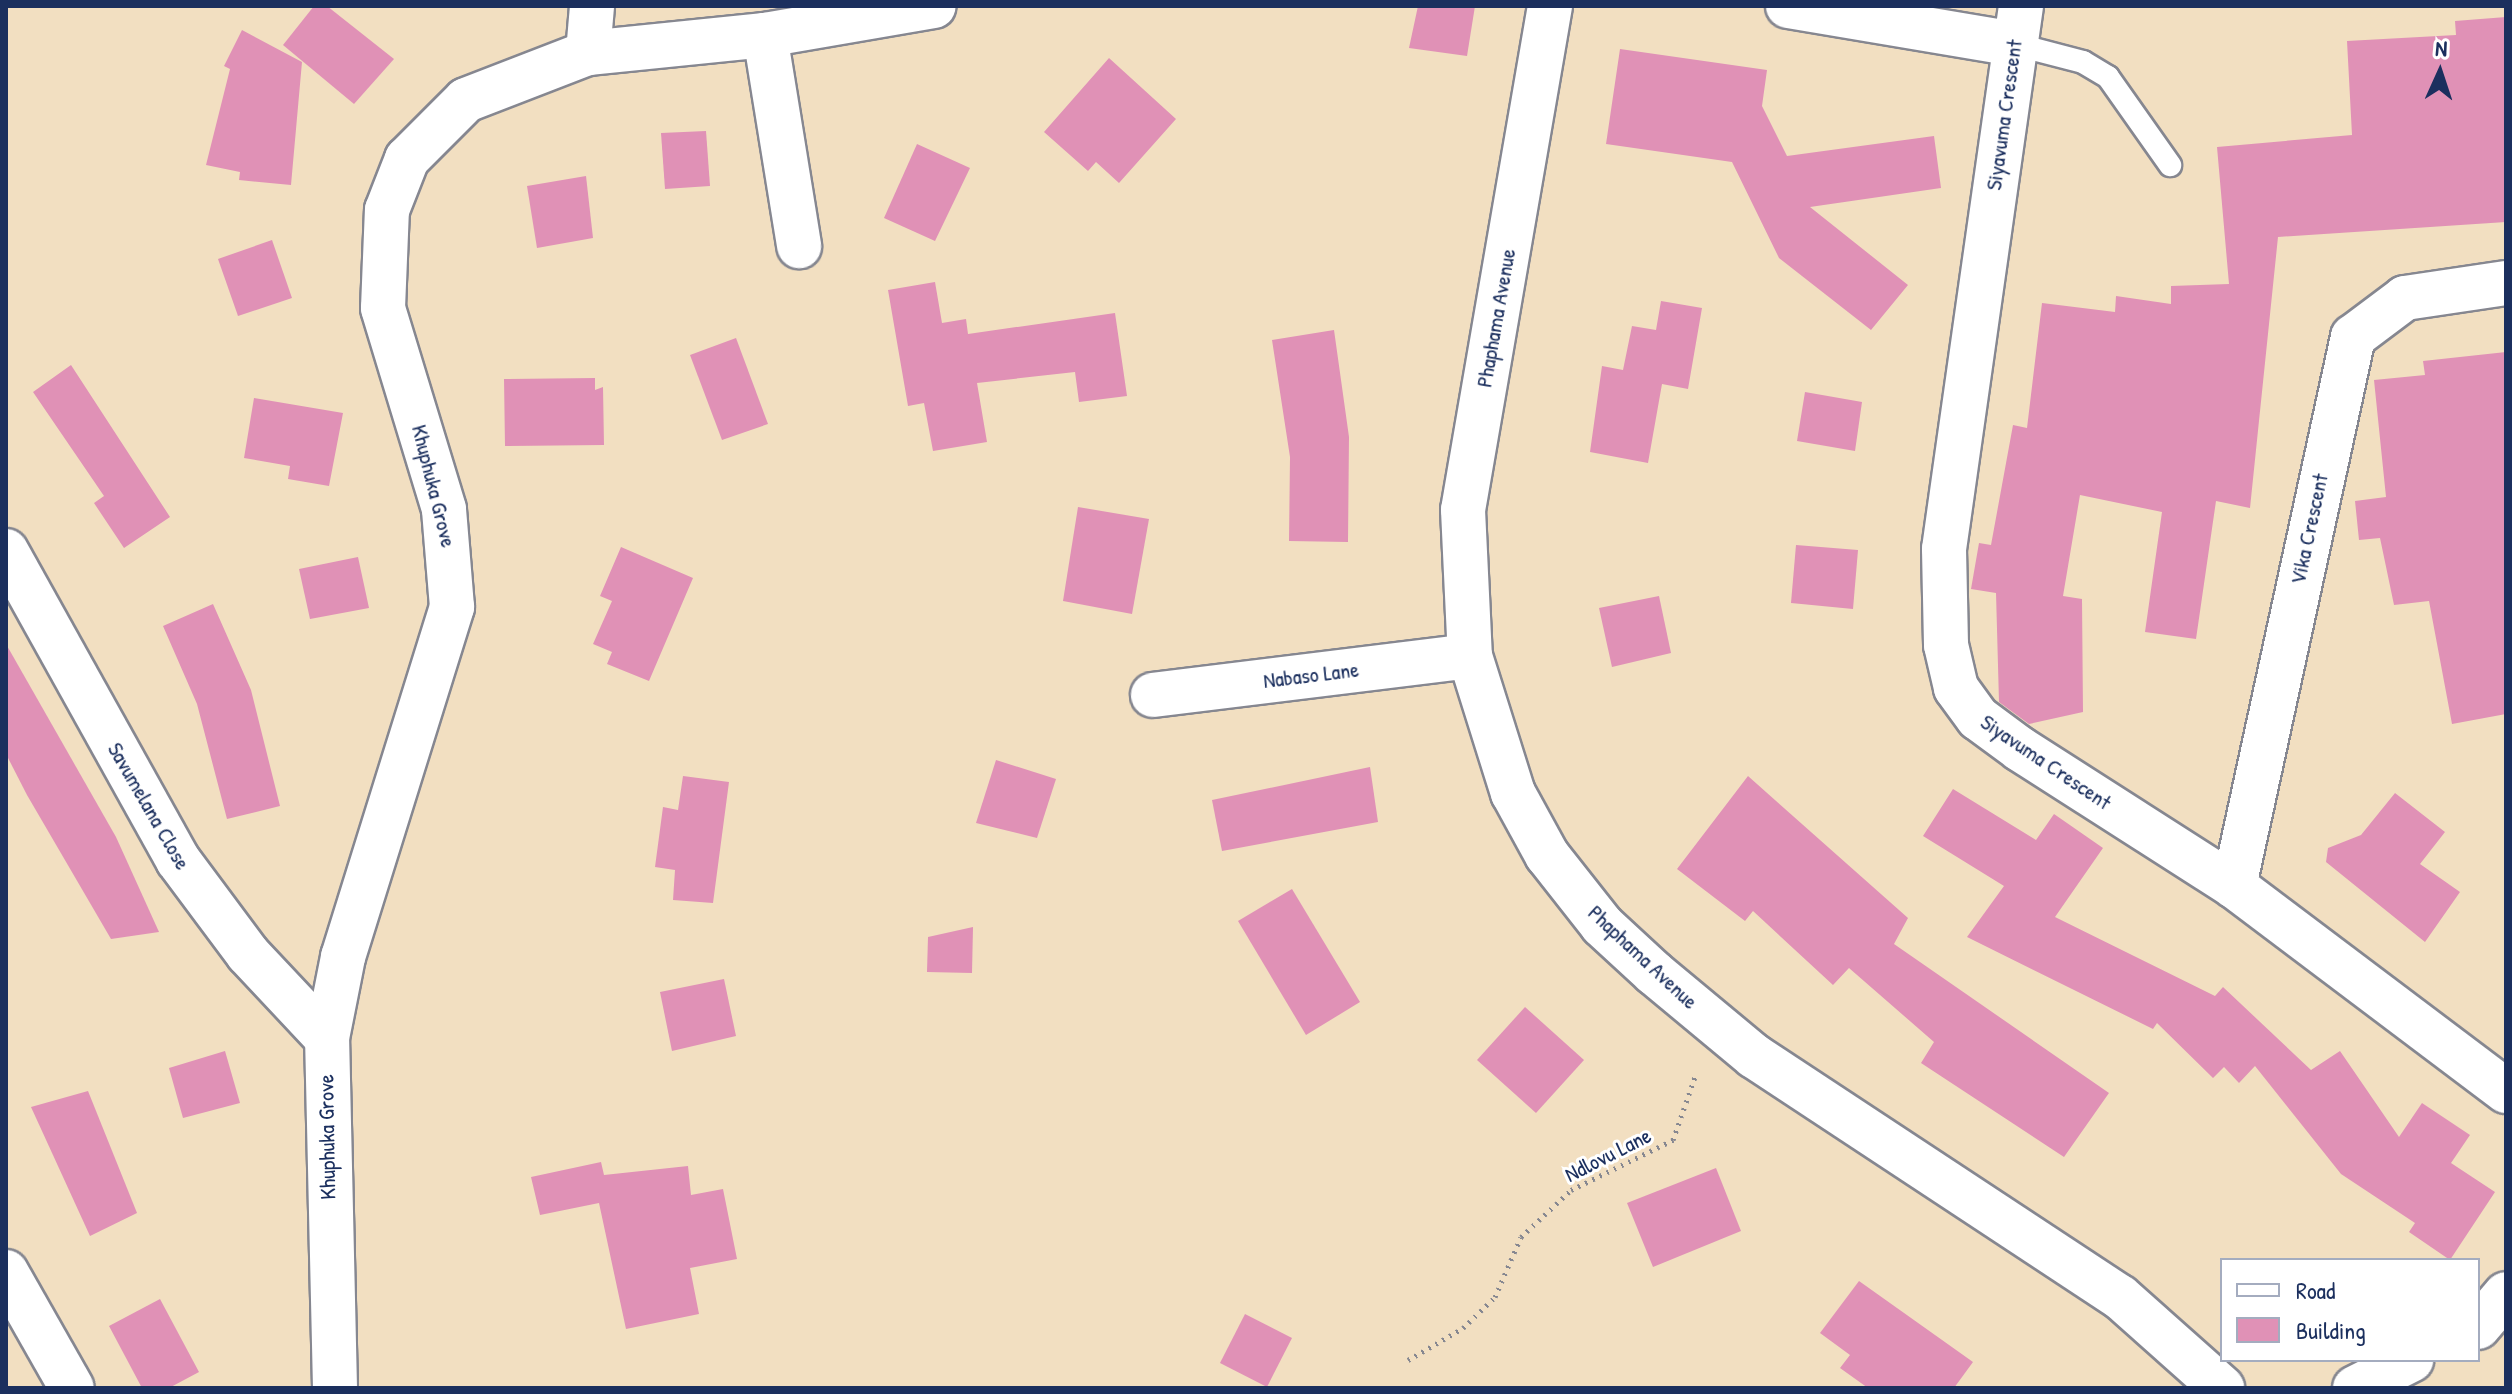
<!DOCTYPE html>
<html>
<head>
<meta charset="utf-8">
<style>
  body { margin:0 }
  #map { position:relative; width:2512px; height:1394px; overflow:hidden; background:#f2dfc1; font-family:"Patrick Hand",sans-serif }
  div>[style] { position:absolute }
  .building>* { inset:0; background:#e091b6 }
  .path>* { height:5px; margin-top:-2.5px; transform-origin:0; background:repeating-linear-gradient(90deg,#868790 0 2px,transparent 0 8px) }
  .roads { filter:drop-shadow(2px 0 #868790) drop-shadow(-2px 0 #868790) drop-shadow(0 2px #868790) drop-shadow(0 -2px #868790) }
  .service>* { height:22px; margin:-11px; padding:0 11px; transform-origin:11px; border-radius:11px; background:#fff }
  .minor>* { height:44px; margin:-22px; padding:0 22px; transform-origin:22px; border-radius:22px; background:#fff }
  span { translate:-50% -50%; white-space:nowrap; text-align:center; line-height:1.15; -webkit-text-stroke:6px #fff; paint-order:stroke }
  .street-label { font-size:22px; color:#1b2f5e }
  .frame { position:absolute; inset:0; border:8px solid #1b2f5e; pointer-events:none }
  .legend { position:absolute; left:2220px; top:1258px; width:260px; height:104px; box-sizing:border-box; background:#fff; border:2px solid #a4acbf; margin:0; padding:10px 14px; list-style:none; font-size:24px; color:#1b2f5e }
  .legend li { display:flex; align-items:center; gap:16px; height:40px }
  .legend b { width:40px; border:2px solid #a4acbf }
  .north { position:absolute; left:2400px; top:32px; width:80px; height:80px; -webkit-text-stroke:6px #fff; paint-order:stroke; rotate:3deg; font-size:22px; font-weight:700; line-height:32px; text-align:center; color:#1b2f5e }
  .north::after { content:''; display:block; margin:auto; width:28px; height:36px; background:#1b2f5e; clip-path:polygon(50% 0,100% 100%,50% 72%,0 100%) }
</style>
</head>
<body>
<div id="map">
  <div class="building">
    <i style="clip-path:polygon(314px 6px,327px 6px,394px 59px,354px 104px,283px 45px)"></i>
    <i style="clip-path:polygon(1418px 6px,1475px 6px,1467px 56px,1409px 48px)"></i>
    <i style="clip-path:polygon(2506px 17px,2506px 222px,2278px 237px,2250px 508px,2216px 501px,2196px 639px,2145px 632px,2162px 512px,2080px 495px,2063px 596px,2082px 599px,2083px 712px,2029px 724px,1999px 702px,1996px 593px,1971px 589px,1979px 543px,1991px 545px,2013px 425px,2027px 428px,2042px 303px,2115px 312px,2116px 296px,2171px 304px,2171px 286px,2229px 284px,2217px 147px,2352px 135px,2347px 41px,2456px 35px,2455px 21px)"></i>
    <i style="clip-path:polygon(242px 30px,302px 62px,291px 185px,239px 180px,240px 172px,206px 165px,230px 69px,224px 66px)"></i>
    <i style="clip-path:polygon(1620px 49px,1767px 70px,1762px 106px,1787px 156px,1934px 136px,1941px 188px,1810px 207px,1908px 285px,1871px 330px,1779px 258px,1732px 162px,1606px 144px)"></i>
    <i style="clip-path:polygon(1109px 58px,1176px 119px,1119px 183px,1096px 162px,1088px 171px,1044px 132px)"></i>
    <i style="clip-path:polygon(706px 131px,710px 186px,665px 189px,661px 133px)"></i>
    <i style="clip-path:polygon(917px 144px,970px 168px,935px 241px,884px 218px)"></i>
    <i style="clip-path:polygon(586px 176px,593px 238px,537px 248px,527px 186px)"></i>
    <i style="clip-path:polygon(272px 240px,292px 298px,238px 316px,218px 259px)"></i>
    <i style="clip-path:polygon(935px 282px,942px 323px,966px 319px,968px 334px,1115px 313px,1127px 396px,1079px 402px,1075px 372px,977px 383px,987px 442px,933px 451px,924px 403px,908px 406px,888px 290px)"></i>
    <i style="clip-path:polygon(1661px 301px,1702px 308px,1688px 389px,1662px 384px,1648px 463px,1590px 452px,1602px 366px,1623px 370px,1632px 326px,1656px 330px)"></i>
    <i style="clip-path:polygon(1334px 330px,1349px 437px,1348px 542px,1289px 541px,1290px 457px,1272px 340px)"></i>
    <i style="clip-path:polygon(736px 338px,768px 424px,722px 440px,690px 355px)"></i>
    <i style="clip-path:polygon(2506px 352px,2506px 714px,2452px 724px,2429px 601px,2394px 605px,2380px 538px,2359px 540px,2355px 501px,2386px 497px,2374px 380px,2425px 375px,2423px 361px)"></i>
    <i style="clip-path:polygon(71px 365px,170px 517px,124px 548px,94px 503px,104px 496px,33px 392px)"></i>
    <i style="clip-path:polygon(595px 378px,595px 390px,603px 387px,604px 445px,505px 446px,504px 379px)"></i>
    <i style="clip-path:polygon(1805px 392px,1862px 402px,1855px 451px,1797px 441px)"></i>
    <i style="clip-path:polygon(254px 398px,343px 413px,329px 486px,288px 479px,290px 466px,244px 458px)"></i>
    <i style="clip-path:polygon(1078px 507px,1149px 519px,1132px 614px,1063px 601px)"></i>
    <i style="clip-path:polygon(1796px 545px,1858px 550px,1853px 609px,1791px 603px)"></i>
    <i style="clip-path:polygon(621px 547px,693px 578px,649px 681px,607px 664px,612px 652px,593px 644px,612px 601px,600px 596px)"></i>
    <i style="clip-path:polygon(358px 557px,369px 608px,310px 619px,299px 569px)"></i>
    <i style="clip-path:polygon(1659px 596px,1671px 653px,1612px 667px,1599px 608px)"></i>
    <i style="clip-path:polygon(213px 604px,251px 690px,280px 806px,227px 819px,197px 704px,163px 626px)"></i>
    <i style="clip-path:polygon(6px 644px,116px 837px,159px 932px,111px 939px,27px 795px,6px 754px)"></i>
    <i style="clip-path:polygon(996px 760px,1056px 779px,1037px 838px,976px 823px)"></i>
    <i style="clip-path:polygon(1370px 767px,1378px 822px,1222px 851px,1212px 800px)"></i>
    <i style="clip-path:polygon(683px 776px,729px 782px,713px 903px,673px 900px,675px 870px,655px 867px,663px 807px,678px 810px)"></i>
    <i style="clip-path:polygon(1748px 776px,1908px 918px,1894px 944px,2109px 1093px,2064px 1157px,1921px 1063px,1934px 1042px,1849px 968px,1833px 985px,1753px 911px,1745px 921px,1677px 869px)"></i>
    <i style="clip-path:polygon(1953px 789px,2036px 840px,2054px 814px,2103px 848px,2055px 917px,2215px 996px,2223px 987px,2311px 1070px,2340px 1051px,2399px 1137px,2422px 1103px,2470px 1135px,2451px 1163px,2495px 1192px,2450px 1260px,2409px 1232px,2415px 1223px,2341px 1174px,2255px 1066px,2239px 1083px,2224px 1067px,2213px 1078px,2157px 1023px,2153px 1029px,1967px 937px,2004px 886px,1923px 836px)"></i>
    <i style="clip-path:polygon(2395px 793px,2445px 832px,2420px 864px,2460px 892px,2425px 942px,2326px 862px,2328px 848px,2361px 835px)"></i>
    <i style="clip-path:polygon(1292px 889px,1360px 1002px,1306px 1035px,1238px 921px)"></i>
    <i style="clip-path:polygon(973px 927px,972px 973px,927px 972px,928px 937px)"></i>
    <i style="clip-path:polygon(724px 979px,736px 1036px,672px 1051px,660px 992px)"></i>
    <i style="clip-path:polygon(1525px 1007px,1584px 1060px,1536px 1113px,1477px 1060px)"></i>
    <i style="clip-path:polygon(225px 1051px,240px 1103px,183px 1118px,169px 1068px)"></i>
    <i style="clip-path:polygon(88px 1091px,137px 1213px,90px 1236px,31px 1107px)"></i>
    <i style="clip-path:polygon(601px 1162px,604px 1175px,688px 1166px,691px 1195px,723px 1189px,737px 1259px,690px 1268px,699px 1314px,626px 1329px,599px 1203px,540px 1215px,531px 1177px)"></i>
    <i style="clip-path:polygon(1716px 1168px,1741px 1231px,1653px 1267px,1627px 1203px)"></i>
    <i style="clip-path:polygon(1859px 1281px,1973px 1362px,1954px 1388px,1868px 1388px,1840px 1368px,1850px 1355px,1820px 1333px)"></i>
    <i style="clip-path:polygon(160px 1299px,199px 1372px,169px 1388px,142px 1388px,109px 1326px)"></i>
    <i style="clip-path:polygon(1245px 1314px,1292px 1338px,1267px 1387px,1220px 1363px)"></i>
  </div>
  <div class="path">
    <i style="left:1408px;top:1360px;width:64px;rotate:-30.2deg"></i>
    <i style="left:1463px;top:1328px;width:45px;rotate:-44.1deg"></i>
    <i style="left:1495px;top:1297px;width:65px;rotate:-66.6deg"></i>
    <i style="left:1521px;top:1237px;width:69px;rotate:-43.2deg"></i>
    <i style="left:1571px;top:1190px;width:114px;rotate:-26.1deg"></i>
    <i style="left:1673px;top:1140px;width:70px;rotate:-70.8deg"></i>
  </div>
  <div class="roads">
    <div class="service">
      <i style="left:2014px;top:44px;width:71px;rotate:14.6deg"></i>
      <i style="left:2083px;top:62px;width:29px;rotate:31deg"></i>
      <i style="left:2108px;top:77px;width:108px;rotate:54.8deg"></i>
    </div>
    <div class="minor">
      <i style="left:1550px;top:6px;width:511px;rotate:99.79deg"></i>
      <i style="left:1463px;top:510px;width:146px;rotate:87.3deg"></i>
      <i style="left:1470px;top:656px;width:144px;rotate:72.6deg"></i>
      <i style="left:1513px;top:793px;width:71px;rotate:61.3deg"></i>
      <i style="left:1547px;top:855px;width:89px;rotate:51.8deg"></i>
      <i style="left:1602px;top:925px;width:71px;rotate:42.7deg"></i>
      <i style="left:1654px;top:973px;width:130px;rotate:39.7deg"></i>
      <i style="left:1754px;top:1056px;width:438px;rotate:33.4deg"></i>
      <i style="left:2120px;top:1297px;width:137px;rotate:41.7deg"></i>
      <i style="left:1788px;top:6px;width:229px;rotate:9.5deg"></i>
      <i style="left:2021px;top:6px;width:548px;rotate:98.07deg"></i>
      <i style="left:1944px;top:549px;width:96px;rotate:88.8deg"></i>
      <i style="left:1946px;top:645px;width:44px;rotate:76.9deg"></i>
      <i style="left:1956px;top:688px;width:37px;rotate:54deg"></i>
      <i style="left:1978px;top:718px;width:52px;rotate:36.4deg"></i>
      <i style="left:2020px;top:749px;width:254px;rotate:32.6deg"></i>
      <i style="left:2234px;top:886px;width:341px;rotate:37deg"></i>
      <i style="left:765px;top:35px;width:214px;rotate:80.8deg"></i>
      <i style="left:588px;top:53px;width:47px;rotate:-85.1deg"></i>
      <i style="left:6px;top:551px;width:354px;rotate:60.9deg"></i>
      <i style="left:178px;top:860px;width:117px;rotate:53.3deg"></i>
      <i style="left:248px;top:954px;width:115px;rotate:46.8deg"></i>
      <i style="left:1153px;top:695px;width:319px;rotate:-7deg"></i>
      <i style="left:2234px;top:886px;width:562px;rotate:-77.77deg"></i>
      <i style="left:2353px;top:337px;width:65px;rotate:-36.9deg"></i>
      <i style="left:2405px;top:298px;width:102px;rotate:-8.4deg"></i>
      <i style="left:6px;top:1272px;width:133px;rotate:60.4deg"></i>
      <i style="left:2478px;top:1327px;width:43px;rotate:-49.7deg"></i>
      <i style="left:335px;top:1388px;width:350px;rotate:-91.3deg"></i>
      <i style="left:327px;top:1038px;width:83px;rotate:-78.8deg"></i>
      <i style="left:343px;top:957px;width:367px;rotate:-72.7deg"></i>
      <i style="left:452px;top:607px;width:98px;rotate:-94.7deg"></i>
      <i style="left:444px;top:509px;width:210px;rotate:-106.9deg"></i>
      <i style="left:383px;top:308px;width:98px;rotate:-87.7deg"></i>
      <i style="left:387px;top:210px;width:55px;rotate:-68.6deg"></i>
      <i style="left:407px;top:159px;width:83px;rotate:-45deg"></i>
      <i style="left:466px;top:100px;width:131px;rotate:-21.1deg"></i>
      <i style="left:588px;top:53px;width:178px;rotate:-5.8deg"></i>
      <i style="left:765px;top:35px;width:171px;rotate:-9.7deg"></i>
      <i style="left:2355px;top:1388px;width:63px;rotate:-26.6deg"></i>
    </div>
  </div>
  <div class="street-label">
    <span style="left:2004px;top:115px;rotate:-82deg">Siyavuma Crescent</span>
    <span style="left:1496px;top:318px;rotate:-80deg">Phaphama Avenue</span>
    <span style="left:434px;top:486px;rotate:76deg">Khuphuka Grove</span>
    <span style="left:2309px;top:529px;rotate:-78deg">Vika Crescent</span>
    <span style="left:1311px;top:675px;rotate:-7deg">Nabaso Lane</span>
    <span style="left:2046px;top:762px;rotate:34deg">Siyavuma Crescent</span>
    <span style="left:149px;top:806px;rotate:60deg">Savumelana Close</span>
    <span style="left:1643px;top:957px;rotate:43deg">Phaphama Avenue</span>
    <span style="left:327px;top:1137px;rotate:-91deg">Khuphuka Grove</span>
    <span style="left:1608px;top:1155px;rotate:-27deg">Ndlovu Lane</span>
  </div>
  <div class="frame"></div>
  <ul class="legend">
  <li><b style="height:10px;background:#fff"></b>Road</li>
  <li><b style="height:22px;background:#e091b6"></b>Building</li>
  </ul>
  <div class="north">N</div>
</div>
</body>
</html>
